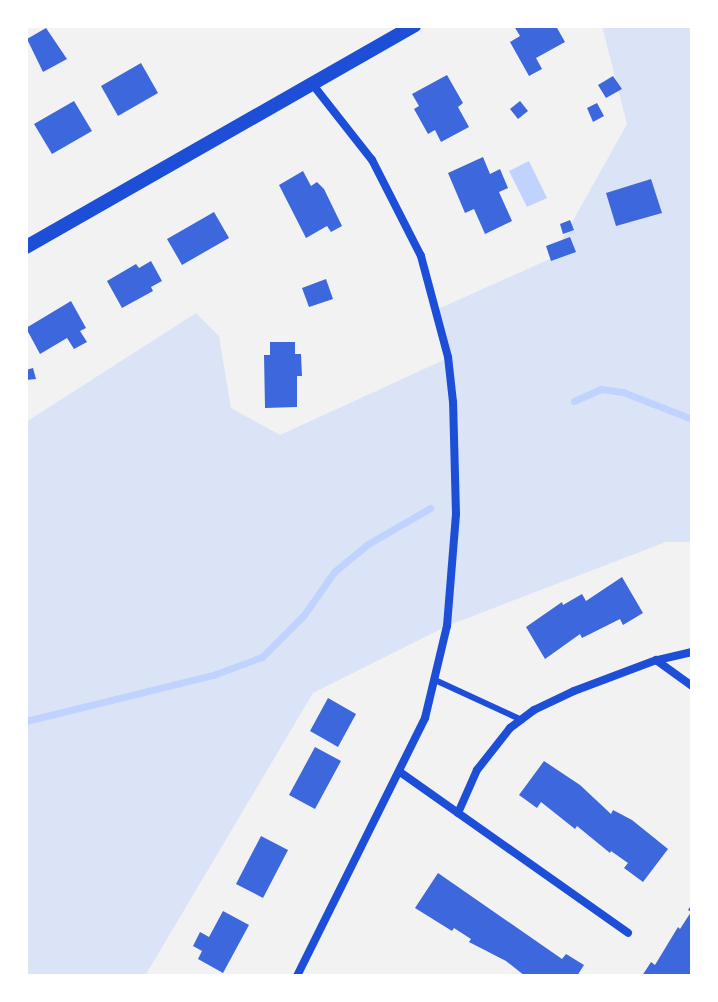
<!DOCTYPE html>
<html>
<head>
<meta charset="utf-8">
<style>
  body { margin:0 }
  #map { position:relative; width:718px; height:1002px; overflow:hidden; background:#f2f2f2; font-family:Roboto,sans-serif }
  div>[style] { position:absolute }
  .green>* { inset:0; background:#dbe4f7 }
  .water>* { inset:0; background:#bfd3fe }
  .stream>* { height:7px; margin:-3.5px; padding:0 3.5px; transform-origin:3.5px; border-radius:3.5px; background:#bfd3fe }
  .building>* { inset:0; background:#3d67dc }
  .service>* { height:6px; margin:-3px; padding:0 3px; transform-origin:3px; border-radius:3px; background:#1d4ed8 }
  .minor>* { height:8px; margin:-4px; padding:0 4px; transform-origin:4px; border-radius:4px; background:#1d4ed8 }
  .tertiary>* { height:14px; margin:-7px; padding:0 7px; transform-origin:7px; border-radius:7px; background:#1d4ed8 }
  span { translate:-50% -50%; white-space:nowrap; text-align:center; line-height:1.15; -webkit-text-stroke:8px #fff; paint-order:stroke }
  .frame { position:absolute; inset:0; border:28px solid #fff; pointer-events:none }
</style>
</head>
<body>
<div id="map">
  <div class="green">
    <i style="clip-path:polygon(602px 26px,692px 26px,692px 542px,666px 542px,447px 626px,313px 693px,145px 976px,26px 976px,26px 422px,196px 313px,219px 336px,231px 408px,280px 435px,448px 358px,438px 309px,552px 258px,627px 124px)"></i>
  </div>
  <div class="water">
    <i style="clip-path:polygon(529px 161px,547px 198px,527px 207px,509px 171px)"></i>
  </div>
  <div class="stream">
    <i style="left:574px;top:401px;width:30px;rotate:-24deg"></i>
    <i style="left:601px;top:389px;width:22px;rotate:8deg"></i>
    <i style="left:623px;top:392px;width:74px;rotate:21.4deg"></i>
    <i style="left:26px;top:721px;width:193px;rotate:-13.8deg"></i>
    <i style="left:213px;top:675px;width:52px;rotate:-20.2deg"></i>
    <i style="left:262px;top:657px;width:59px;rotate:-45deg"></i>
    <i style="left:304px;top:615px;width:52px;rotate:-55.1deg"></i>
    <i style="left:334px;top:572px;width:44px;rotate:-39.5deg"></i>
    <i style="left:368px;top:544px;width:72px;rotate:-30.1deg"></i>
  </div>
  <div class="building">
    <i style="clip-path:polygon(514px 26px,556px 26px,565px 42px,536px 58px,542px 69px,529px 76px,510px 42px,520px 36px)"></i>
    <i style="clip-path:polygon(46px 28px,67px 59px,43px 72px,27px 39px)"></i>
    <i style="clip-path:polygon(141px 63px,158px 93px,118px 116px,101px 86px)"></i>
    <i style="clip-path:polygon(447px 75px,463px 103px,458px 107px,469px 127px,441px 142px,435px 130px,428px 134px,414px 109px,419px 106px,412px 94px)"></i>
    <i style="clip-path:polygon(613px 76px,622px 89px,606px 98px,598px 85px)"></i>
    <i style="clip-path:polygon(74px 101px,92px 131px,52px 154px,34px 124px)"></i>
    <i style="clip-path:polygon(520px 101px,528px 111px,518px 119px,510px 109px)"></i>
    <i style="clip-path:polygon(597px 103px,604px 116px,593px 122px,587px 108px)"></i>
    <i style="clip-path:polygon(483px 157px,490px 174px,500px 169px,508px 188px,499px 192px,512px 221px,485px 234px,474px 209px,465px 213px,448px 173px)"></i>
    <i style="clip-path:polygon(303px 171px,311px 186px,317px 182px,324px 189px,342px 226px,331px 232px,327px 226px,306px 238px,279px 185px)"></i>
    <i style="clip-path:polygon(651px 179px,662px 213px,616px 226px,606px 193px)"></i>
    <i style="clip-path:polygon(214px 212px,229px 238px,182px 265px,167px 239px)"></i>
    <i style="clip-path:polygon(570px 220px,574px 230px,563px 234px,560px 224px)"></i>
    <i style="clip-path:polygon(570px 237px,576px 252px,551px 261px,546px 246px)"></i>
    <i style="clip-path:polygon(151px 261px,162px 281px,151px 287px,153px 291px,122px 308px,107px 281px,136px 264px,139px 268px)"></i>
    <i style="clip-path:polygon(326px 279px,333px 299px,309px 307px,302px 288px)"></i>
    <i style="clip-path:polygon(71px 301px,86px 328px,80px 331px,87px 342px,74px 349px,67px 338px,40px 354px,26px 328px)"></i>
    <i style="clip-path:polygon(270px 342px,295px 342px,295px 354px,301px 354px,302px 376px,297px 376px,297px 407px,265px 408px,264px 355px,270px 355px)"></i>
    <i style="clip-path:polygon(33px 368px,36px 379px,26px 380px,26px 370px)"></i>
    <i style="clip-path:polygon(622px 577px,643px 613px,623px 625px,620px 619px,582px 638px,580px 634px,545px 659px,526px 627px,562px 602px,563px 605px,582px 594px,586px 601px)"></i>
    <i style="clip-path:polygon(328px 698px,356px 714px,338px 747px,310px 731px)"></i>
    <i style="clip-path:polygon(315px 747px,341px 761px,315px 809px,289px 795px)"></i>
    <i style="clip-path:polygon(544px 761px,580px 785px,611px 814px,613px 810px,632px 820px,668px 849px,643px 882px,624px 868px,628px 863px,611px 851px,610px 853px,577px 826px,575px 829px,541px 802px,537px 808px,519px 795px)"></i>
    <i style="clip-path:polygon(261px 836px,288px 850px,263px 898px,236px 884px)"></i>
    <i style="clip-path:polygon(438px 873px,562px 959px,566px 954px,584px 965px,577px 976px,525px 976px,506px 961px,469px 942px,471px 939px,454px 928px,452px 931px,415px 908px)"></i>
    <i style="clip-path:polygon(692px 904px,692px 976px,642px 976px,651px 962px,655px 965px,678px 927px,680px 929px,691px 912px,688px 910px)"></i>
    <i style="clip-path:polygon(223px 911px,249px 925px,223px 973px,198px 959px,202px 951px,193px 946px,200px 932px,209px 937px)"></i>
  </div>
  <div class="service">
    <i style="left:435px;top:680px;width:96px;rotate:24.7deg"></i>
  </div>
  <div class="minor">
    <i style="left:692px;top:652px;width:37px;rotate:167deg"></i>
    <i style="left:656px;top:660px;width:44px;rotate:35.8deg"></i>
    <i style="left:400px;top:772px;width:279px;rotate:35.2deg"></i>
    <i style="left:458px;top:813px;width:47px;rotate:-66.2deg"></i>
    <i style="left:477px;top:770px;width:53px;rotate:-51.8deg"></i>
    <i style="left:510px;top:728px;width:30px;rotate:-37deg"></i>
    <i style="left:534px;top:710px;width:44px;rotate:-25.4deg"></i>
    <i style="left:574px;top:691px;width:88px;rotate:-20.7deg"></i>
    <i style="left:297px;top:976px;width:288px;rotate:-63.6deg"></i>
    <i style="left:425px;top:718px;width:95px;rotate:-76.6deg"></i>
    <i style="left:447px;top:626px;width:112px;rotate:-85.4deg"></i>
    <i style="left:456px;top:514px;width:112px;rotate:-91.5deg"></i>
    <i style="left:453px;top:402px;width:45px;rotate:-96.3deg"></i>
    <i style="left:448px;top:357px;width:105px;rotate:-105deg"></i>
    <i style="left:421px;top:256px;width:108px;rotate:-117deg"></i>
    <i style="left:372px;top:160px;width:95px;rotate:-128.2deg"></i>
  </div>
  <div class="tertiary">
    <i style="left:26px;top:247px;width:447px;rotate:-29.7deg"></i>
  </div>
  <div class="frame"></div>
</div>
</body>
</html>
